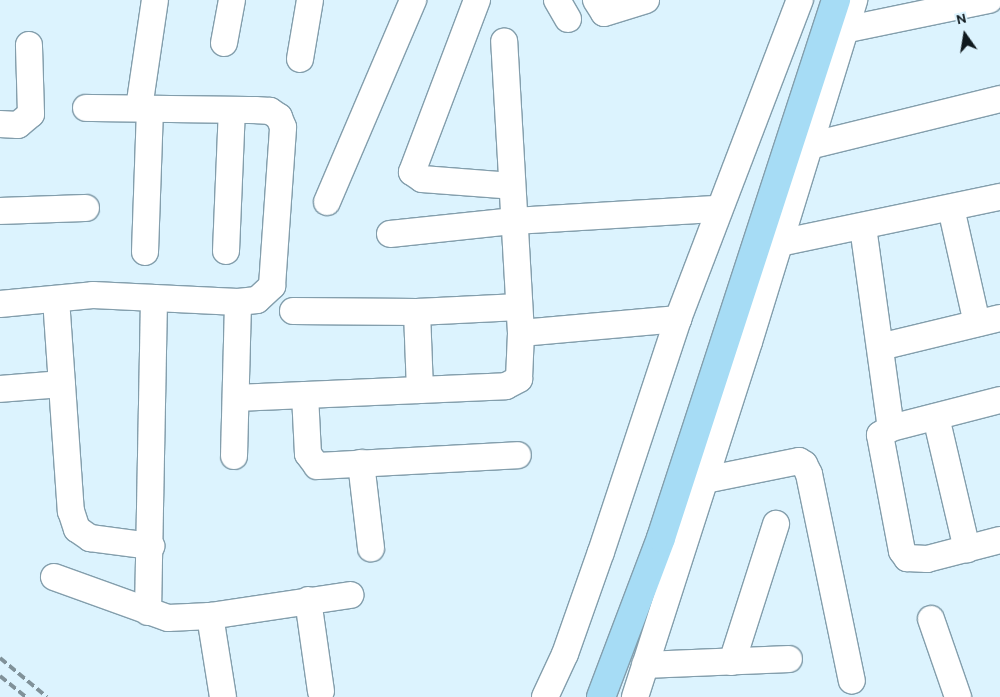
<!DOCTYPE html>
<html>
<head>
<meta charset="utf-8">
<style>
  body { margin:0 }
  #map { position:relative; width:1000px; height:697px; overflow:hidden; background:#dcf3fe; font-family:Overpass,sans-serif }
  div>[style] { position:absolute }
  .roads { filter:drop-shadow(1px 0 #839eac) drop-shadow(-1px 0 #839eac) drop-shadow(0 1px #839eac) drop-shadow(0 -1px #839eac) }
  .minor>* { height:26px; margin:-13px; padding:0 13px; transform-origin:13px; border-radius:13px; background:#fff }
  .major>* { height:28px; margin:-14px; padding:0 14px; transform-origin:14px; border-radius:14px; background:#a6dcf5 }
  .rail>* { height:4px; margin-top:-2px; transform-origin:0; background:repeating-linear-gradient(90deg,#809199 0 8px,transparent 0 12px) }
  span { translate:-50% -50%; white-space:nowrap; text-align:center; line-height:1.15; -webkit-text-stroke:4px #dcf3fe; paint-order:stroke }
  .north { position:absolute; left:940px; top:10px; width:50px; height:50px; -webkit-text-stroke:4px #dcf3fe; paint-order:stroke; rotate:347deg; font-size:14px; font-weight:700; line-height:20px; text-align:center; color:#0f191e }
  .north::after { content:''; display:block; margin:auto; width:18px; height:22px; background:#0f191e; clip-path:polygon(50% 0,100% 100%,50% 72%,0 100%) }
</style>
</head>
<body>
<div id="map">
  <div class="roads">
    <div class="minor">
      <i style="left:477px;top:0;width:184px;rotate:110.7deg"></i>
      <i style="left:412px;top:172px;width:12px;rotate:35deg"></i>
      <i style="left:422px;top:179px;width:90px;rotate:4.4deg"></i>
      <i style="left:557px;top:0;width:22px;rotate:60deg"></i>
      <i style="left:596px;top:0;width:15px;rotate:58deg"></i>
      <i style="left:604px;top:13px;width:44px;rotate:-17.2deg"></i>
      <i style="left:844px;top:30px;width:148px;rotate:-11.7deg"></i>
      <i style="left:224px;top:43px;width:44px;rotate:-79.5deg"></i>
      <i style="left:300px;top:59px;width:60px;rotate:-80.4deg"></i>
      <i style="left:139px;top:108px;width:109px;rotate:-81.6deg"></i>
      <i style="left:0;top:124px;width:18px;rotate:3deg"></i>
      <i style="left:18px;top:125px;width:17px;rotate:-40deg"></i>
      <i style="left:31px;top:114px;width:69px;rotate:-91.7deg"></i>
      <i style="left:809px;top:146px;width:197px;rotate:-13.8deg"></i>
      <i style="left:327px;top:202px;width:220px;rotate:-66.9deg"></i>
      <i style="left:951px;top:208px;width:118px;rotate:77.3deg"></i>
      <i style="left:0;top:211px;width:86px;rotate:-2deg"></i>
      <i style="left:863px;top:227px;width:203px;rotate:82.1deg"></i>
      <i style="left:390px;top:234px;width:125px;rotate:-6deg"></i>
      <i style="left:514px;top:221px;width:205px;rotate:-3.4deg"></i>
      <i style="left:779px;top:243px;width:226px;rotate:-11.8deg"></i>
      <i style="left:226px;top:251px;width:141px;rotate:-87.6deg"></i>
      <i style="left:145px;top:252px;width:143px;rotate:-88deg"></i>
      <i style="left:56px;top:299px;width:213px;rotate:86deg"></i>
      <i style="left:71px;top:511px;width:19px;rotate:72deg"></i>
      <i style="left:77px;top:529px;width:16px;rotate:35deg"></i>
      <i style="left:90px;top:538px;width:62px;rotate:7.5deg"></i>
      <i style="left:0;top:304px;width:93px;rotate:-5.5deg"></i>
      <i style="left:93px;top:295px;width:145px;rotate:2.8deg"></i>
      <i style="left:238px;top:302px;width:19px;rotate:-6deg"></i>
      <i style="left:257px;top:300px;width:21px;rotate:-43deg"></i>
      <i style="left:272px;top:286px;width:159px;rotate:-86deg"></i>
      <i style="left:283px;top:127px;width:11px;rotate:-112deg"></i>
      <i style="left:279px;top:117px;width:11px;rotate:-146deg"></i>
      <i style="left:270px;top:111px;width:15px;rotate:-176deg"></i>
      <i style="left:255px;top:110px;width:169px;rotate:-179.3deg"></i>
      <i style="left:293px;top:311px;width:124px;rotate:0.5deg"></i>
      <i style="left:417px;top:312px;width:102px;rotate:-2.8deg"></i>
      <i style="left:417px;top:312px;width:78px;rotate:87.8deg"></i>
      <i style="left:521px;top:333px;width:158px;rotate:-5.1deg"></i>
      <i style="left:880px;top:347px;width:123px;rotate:-13.6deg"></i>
      <i style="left:0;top:389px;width:62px;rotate:-4.6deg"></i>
      <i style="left:305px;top:395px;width:59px;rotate:87.1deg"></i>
      <i style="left:308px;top:454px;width:15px;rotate:53deg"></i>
      <i style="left:317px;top:466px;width:201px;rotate:-3.1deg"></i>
      <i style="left:236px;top:398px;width:270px;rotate:-2.5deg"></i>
      <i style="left:506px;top:386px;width:15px;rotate:-28deg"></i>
      <i style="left:519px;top:379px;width:46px;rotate:-87.5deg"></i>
      <i style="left:521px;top:333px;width:292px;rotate:-93.3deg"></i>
      <i style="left:1000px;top:400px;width:113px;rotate:165.6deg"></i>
      <i style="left:891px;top:428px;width:13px;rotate:148deg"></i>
      <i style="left:880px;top:435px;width:118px;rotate:79.3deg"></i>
      <i style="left:902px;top:551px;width:9px;rotate:54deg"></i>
      <i style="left:907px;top:558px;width:20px;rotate:3deg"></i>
      <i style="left:927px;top:559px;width:75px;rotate:-14.6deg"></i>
      <i style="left:936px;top:417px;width:136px;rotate:76.8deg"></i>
      <i style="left:234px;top:456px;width:154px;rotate:-88.5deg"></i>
      <i style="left:361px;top:463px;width:86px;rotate:83.3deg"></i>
      <i style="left:705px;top:480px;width:96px;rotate:-11.4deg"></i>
      <i style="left:799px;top:461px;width:6px;rotate:31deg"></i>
      <i style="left:804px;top:464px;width:11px;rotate:63deg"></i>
      <i style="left:809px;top:474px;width:211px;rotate:78.3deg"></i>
      <i style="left:54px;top:577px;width:121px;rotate:19.8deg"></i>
      <i style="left:168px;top:618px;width:42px;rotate:-2.7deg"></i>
      <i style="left:210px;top:616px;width:142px;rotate:-8.5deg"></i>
      <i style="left:308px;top:600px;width:92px;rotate:81.9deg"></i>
      <i style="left:148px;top:612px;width:314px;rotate:-88.9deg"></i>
      <i style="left:210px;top:616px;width:82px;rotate:80.9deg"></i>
      <i style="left:931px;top:619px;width:83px;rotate:70.9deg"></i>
      <i style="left:732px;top:662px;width:145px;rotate:-72.3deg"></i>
      <i style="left:645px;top:665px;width:144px;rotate:-2.4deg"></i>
      <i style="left:545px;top:697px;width:47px;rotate:-65.1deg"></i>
      <i style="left:565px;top:654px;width:108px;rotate:-70.6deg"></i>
      <i style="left:601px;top:552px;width:245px;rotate:-71.7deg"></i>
      <i style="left:678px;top:319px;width:342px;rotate:-69.1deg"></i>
      <i style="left:635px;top:697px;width:373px;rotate:-72.2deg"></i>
      <i style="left:749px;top:342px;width:358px;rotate:-72.9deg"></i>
    </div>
    <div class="major">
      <i style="left:601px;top:697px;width:170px;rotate:-69.3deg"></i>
      <i style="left:661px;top:538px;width:566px;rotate:-71.98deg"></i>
    </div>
  </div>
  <div class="rail">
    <i style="left:0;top:658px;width:61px;rotate:39.7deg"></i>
    <i style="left:0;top:676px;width:33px;rotate:39deg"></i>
  </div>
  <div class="north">N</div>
</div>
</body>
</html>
